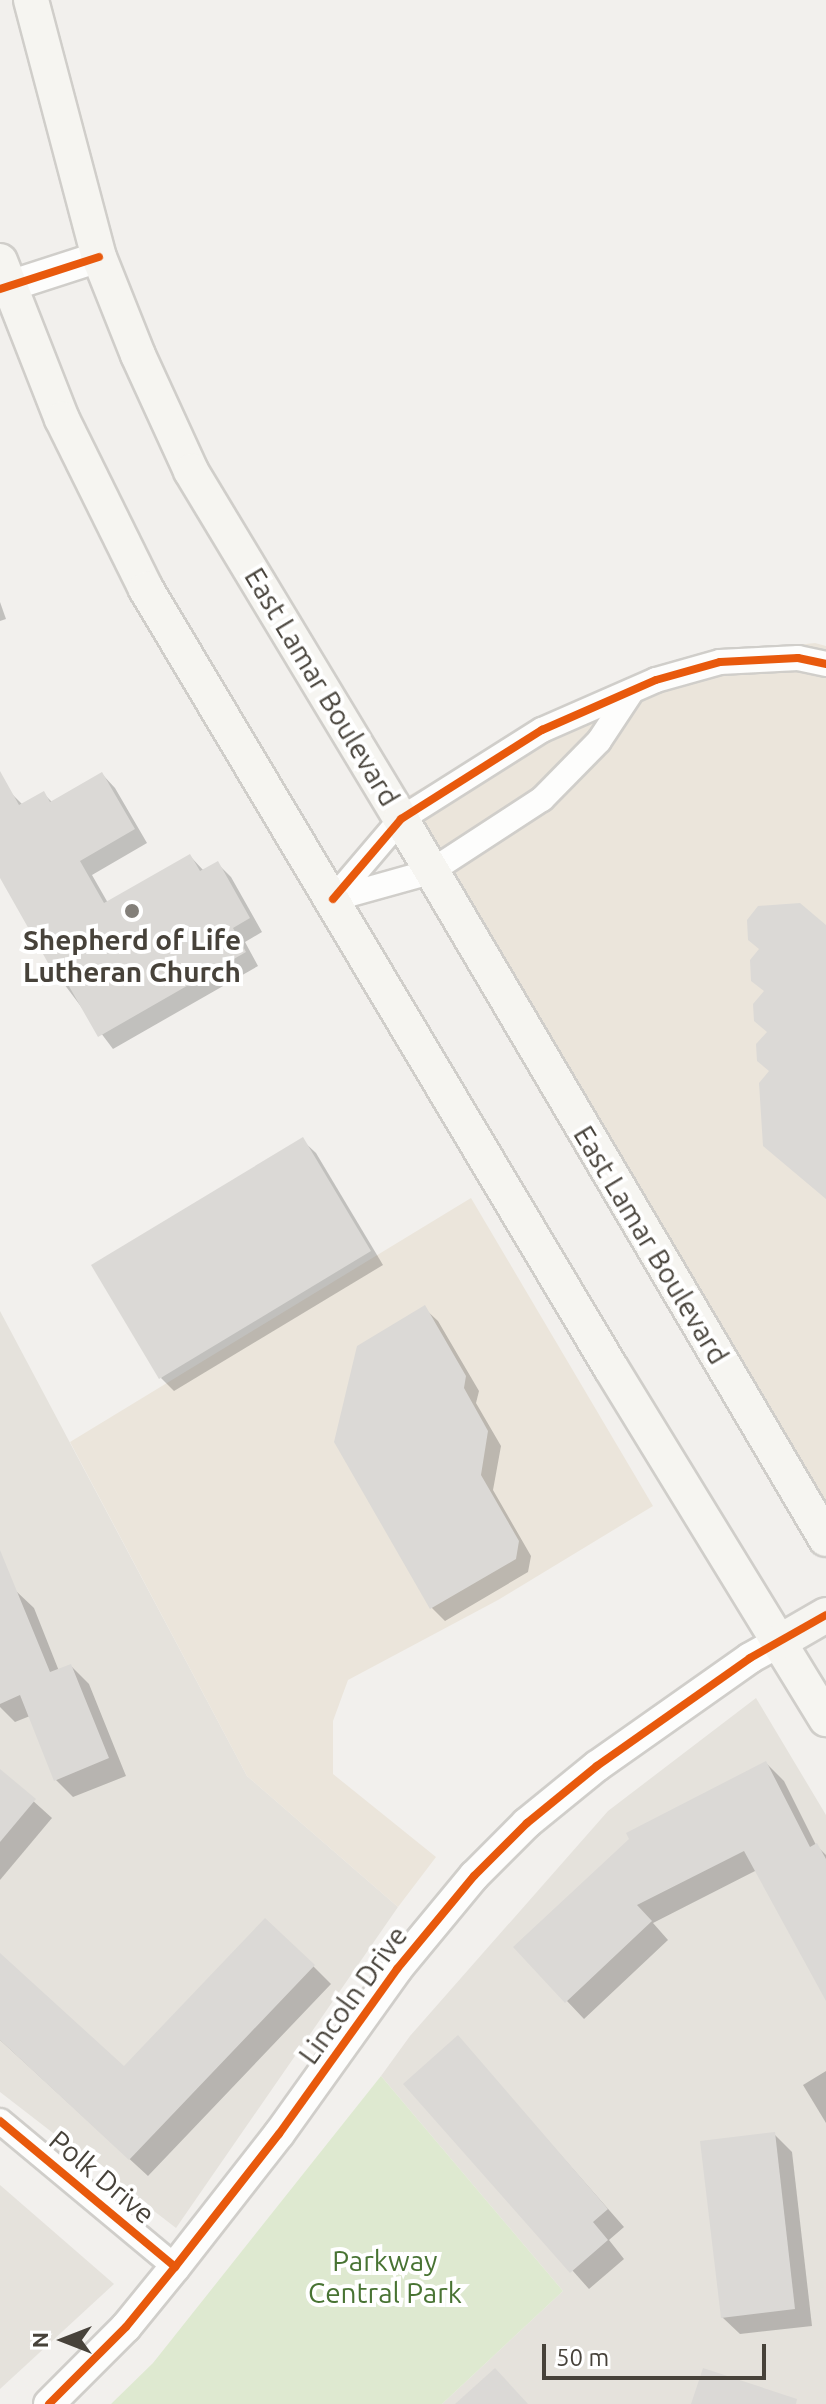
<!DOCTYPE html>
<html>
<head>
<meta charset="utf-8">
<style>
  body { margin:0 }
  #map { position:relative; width:826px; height:2404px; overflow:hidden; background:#f2f0ed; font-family:Ubuntu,sans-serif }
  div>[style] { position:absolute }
  .residential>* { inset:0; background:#e5e2dc }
  .commercial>* { inset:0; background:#ebe5db }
  .green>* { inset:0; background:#dee9d0 }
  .shadow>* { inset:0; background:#0003 }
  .building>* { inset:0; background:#dbd9d6 }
  .roads { filter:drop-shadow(2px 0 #d0ceca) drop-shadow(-2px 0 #d0ceca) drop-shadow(0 2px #d0ceca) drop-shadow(0 -2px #d0ceca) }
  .minor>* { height:24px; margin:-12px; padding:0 12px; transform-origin:12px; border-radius:12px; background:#fdfdfc }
  .tertiary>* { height:30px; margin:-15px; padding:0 15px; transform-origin:15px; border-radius:15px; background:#fdfdfc }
  .secondary>* { height:34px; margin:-17px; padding:0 17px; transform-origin:17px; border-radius:17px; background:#f6f5f1 }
  .cycleway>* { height:8px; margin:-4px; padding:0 4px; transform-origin:4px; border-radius:4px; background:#e8590c }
  .dots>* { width:22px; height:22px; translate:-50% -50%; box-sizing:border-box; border:4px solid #fff; border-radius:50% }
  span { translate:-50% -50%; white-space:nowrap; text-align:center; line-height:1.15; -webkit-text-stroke:8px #fff; paint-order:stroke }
  .street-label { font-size:28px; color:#47423a }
  .poi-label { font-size:28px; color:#47423a; font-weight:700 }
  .park-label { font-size:28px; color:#487333 }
  .north { position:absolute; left:24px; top:2300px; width:80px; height:80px; -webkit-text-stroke:6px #fff; paint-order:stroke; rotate:270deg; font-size:22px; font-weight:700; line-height:32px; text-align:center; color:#47423a }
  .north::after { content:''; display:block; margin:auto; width:28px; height:36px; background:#47423a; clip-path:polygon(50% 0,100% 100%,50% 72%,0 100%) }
  .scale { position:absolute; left:542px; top:2344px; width:224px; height:36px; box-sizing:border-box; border:4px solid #47423a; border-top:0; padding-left:10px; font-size:24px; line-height:28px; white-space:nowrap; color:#47423a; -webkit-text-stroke:6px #fff; paint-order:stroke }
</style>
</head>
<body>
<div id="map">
  <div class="residential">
    <i style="clip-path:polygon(0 1311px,247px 1776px,398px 1907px,176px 2228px,0 2092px)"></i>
    <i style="clip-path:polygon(756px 1698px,826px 1815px,826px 2404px,442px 2404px,563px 2291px,381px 2076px,410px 2036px,608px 1811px)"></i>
    <i style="clip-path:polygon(0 2185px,114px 2284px,0 2389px)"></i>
  </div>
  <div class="commercial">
    <i style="clip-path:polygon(815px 643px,826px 646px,826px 1508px,408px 796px,490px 749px,699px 656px)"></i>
    <i style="clip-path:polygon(471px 1198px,653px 1506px,498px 1600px,348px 1680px,333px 1721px,333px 1774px,436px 1857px,398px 1907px,247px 1776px,70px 1442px)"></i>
  </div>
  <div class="green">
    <i style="clip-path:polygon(381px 2076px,563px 2291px,442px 2404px,111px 2404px,153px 2363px)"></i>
  </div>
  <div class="shadow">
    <i style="clip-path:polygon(0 602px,6px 619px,0 621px)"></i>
    <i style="clip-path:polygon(102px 774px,115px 788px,147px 843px,92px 875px,108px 903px,190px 856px,204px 871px,217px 863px,231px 877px,262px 932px,245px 942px,258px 966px,113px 1049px,58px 976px,0 874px,0 800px,11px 793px,23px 805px,43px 793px,52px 802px)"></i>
    <i style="clip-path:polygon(302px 1140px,316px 1153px,383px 1265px,174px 1391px,161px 1378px)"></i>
    <i style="clip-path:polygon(424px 1308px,438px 1321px,479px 1391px,476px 1403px,501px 1446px,493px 1490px,531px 1556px,528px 1572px,445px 1621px,432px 1608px)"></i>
    <i style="clip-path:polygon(16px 1591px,34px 1608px,59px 1671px,71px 1666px,89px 1684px,126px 1776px,73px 1797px,56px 1780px,30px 1716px,15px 1722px,0 1707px,0 1597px)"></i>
    <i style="clip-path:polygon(766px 1763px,784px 1781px,816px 1845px,826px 1855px,826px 1997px,757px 1870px,653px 1923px,668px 1940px,584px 2019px,516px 1947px)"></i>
    <i style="clip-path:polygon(0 1771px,52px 1818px,0 1880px)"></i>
    <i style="clip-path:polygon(0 1956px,124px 2069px,313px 1966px,331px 1984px,148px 2176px,0 2040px)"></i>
    <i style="clip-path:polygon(458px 2038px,624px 2227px,609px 2240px,624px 2259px,589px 2289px,406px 2084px)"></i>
    <i style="clip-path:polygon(826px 2071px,826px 2123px,803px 2085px)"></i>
    <i style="clip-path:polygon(774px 2134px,792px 2152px,812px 2326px,740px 2334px,722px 2317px)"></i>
  </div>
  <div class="building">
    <i style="clip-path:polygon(0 771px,19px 805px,44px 791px,50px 802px,102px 772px,135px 829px,80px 861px,104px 903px,190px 854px,200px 871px,218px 861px,250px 918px,233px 928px,246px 952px,98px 1037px,62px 974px,56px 977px,0 878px)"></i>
    <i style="clip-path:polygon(800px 903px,826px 925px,826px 1199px,763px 1146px,759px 1083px,769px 1071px,757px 1061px,756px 1044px,767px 1032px,754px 1021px,753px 1004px,764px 991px,751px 981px,750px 960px,759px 949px,748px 940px,747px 920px,758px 906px)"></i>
    <i style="clip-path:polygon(303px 1137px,371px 1251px,159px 1379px,91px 1265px)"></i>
    <i style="clip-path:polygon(425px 1305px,466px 1376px,464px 1388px,488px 1431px,481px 1475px,519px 1541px,516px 1559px,430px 1609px,334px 1442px,357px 1346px)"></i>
    <i style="clip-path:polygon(0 1550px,50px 1672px,71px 1664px,109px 1758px,54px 1781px,20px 1695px,0 1704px)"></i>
    <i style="clip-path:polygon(766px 1761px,810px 1847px,817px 1843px,826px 1859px,826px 2001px,744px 1851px,637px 1905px,652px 1921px,565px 2003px,513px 1947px,629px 1839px,626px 1833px)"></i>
    <i style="clip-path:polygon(0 1769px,36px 1799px,0 1842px)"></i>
    <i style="clip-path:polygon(265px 1918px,315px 1965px,129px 2160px,0 2040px,0 1953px,124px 2066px)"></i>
    <i style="clip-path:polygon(458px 2035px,608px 2209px,593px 2222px,608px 2240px,570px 2273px,403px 2084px)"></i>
    <i style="clip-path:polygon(775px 2132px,795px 2309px,721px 2318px,700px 2141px)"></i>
    <i style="clip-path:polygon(495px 2368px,528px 2404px,455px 2404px)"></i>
    <i style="clip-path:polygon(703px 2368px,797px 2399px,796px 2404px,691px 2404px)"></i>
  </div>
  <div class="roads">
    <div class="minor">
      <i style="left:333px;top:899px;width:105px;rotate:-49.6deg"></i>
      <i style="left:401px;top:819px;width:167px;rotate:-32.3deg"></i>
      <i style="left:542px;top:730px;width:124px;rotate:-23.7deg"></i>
      <i style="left:656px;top:680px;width:66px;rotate:-15.7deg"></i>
      <i style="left:720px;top:662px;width:78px;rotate:-2.9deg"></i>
      <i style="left:798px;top:658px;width:29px;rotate:12deg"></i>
      <i style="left:333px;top:899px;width:101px;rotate:-15.6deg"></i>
      <i style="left:430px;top:872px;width:134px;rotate:-33.1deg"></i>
      <i style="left:542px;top:799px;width:81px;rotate:-45.5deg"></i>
      <i style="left:599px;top:741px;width:60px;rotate:-56.6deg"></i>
      <i style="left:0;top:2121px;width:228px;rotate:39.8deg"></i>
    </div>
    <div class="tertiary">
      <i style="left:0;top:289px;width:104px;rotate:-17.9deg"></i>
      <i style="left:49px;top:2404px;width:109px;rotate:-45deg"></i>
      <i style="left:126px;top:2327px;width:77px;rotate:-50.8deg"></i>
      <i style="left:175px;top:2267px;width:169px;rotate:-52deg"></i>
      <i style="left:279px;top:2134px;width:203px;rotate:-54.4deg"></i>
      <i style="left:397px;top:1969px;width:121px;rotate:-50.4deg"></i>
      <i style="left:474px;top:1876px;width:75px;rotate:-45deg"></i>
      <i style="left:527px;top:1823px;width:90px;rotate:-39.2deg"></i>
      <i style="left:597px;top:1766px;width:187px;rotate:-35.2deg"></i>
      <i style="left:750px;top:1658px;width:35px;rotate:-29deg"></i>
    </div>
    <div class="secondary">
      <i style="left:31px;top:0;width:266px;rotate:75.2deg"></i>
      <i style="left:99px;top:257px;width:105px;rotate:68.3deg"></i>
      <i style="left:138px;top:355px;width:128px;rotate:65.4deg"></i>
      <i style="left:191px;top:471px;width:406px;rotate:58.9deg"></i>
      <i style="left:401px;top:819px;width:836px;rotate:59.45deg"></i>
      <i style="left:0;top:261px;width:170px;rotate:68.6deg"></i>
      <i style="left:62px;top:419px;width:190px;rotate:63.7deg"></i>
      <i style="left:146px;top:589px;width:907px;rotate:59.17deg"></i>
      <i style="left:611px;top:1368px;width:412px;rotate:58.5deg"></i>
      <i style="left:781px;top:1641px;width:52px;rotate:-30deg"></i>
    </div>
  </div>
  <div class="cycleway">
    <i style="left:0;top:289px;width:104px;rotate:-17.9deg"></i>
    <i style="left:333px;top:899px;width:105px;rotate:-49.6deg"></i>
    <i style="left:401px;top:819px;width:167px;rotate:-32.3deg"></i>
    <i style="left:542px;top:730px;width:124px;rotate:-23.7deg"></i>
    <i style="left:656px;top:680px;width:66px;rotate:-15.7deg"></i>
    <i style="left:720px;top:662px;width:78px;rotate:-2.9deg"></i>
    <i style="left:798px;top:658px;width:29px;rotate:12deg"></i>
    <i style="left:0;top:2121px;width:228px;rotate:39.8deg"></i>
    <i style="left:49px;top:2404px;width:109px;rotate:-45deg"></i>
    <i style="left:126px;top:2327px;width:77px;rotate:-50.8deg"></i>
    <i style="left:175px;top:2267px;width:169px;rotate:-52deg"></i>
    <i style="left:279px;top:2134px;width:203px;rotate:-54.4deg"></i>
    <i style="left:397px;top:1969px;width:121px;rotate:-50.4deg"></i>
    <i style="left:474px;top:1876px;width:75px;rotate:-45deg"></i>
    <i style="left:527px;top:1823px;width:90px;rotate:-39.2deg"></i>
    <i style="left:597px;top:1766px;width:187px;rotate:-35.2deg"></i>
    <i style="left:750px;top:1658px;width:87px;rotate:-29.5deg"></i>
  </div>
  <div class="dots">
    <i style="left:132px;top:911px;background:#837f79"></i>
  </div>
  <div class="street-label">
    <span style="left:322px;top:687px;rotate:59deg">East Lamar Boulevard</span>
    <span style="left:651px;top:1245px;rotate:59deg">East Lamar Boulevard</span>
    <span style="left:353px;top:1995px;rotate:-54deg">Lincoln Drive</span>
    <span style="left:102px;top:2177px;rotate:40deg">Polk Drive</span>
  </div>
  <div class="poi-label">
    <span style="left:132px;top:956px">Shepherd of Life<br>Lutheran Church</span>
  </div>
  <div class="park-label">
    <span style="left:385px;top:2277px">Parkway<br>Central Park</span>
  </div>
  <div class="north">N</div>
  <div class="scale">50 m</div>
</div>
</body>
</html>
